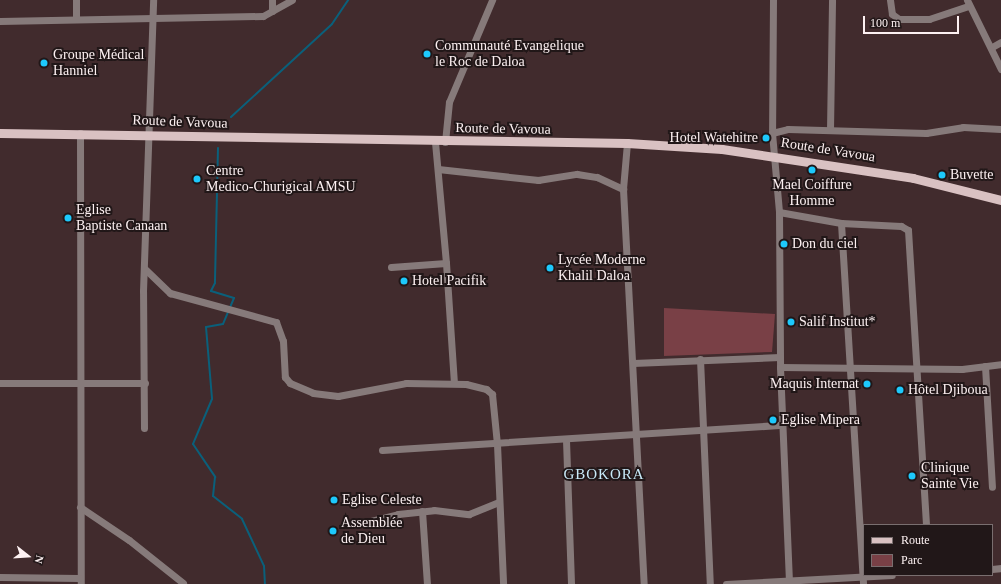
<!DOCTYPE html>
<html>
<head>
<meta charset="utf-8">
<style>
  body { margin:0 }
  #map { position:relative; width:1001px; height:584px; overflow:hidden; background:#412b2d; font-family:Georgia,serif }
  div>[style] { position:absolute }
  .green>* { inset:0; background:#794046 }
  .stream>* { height:2px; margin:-1px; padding:0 1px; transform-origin:1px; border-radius:1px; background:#0a607b }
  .minor>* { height:7px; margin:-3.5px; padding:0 3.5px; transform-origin:3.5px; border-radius:3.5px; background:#867a7a }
  .major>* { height:9px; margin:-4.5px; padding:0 4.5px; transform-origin:4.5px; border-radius:4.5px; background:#d9c1c2 }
  .dots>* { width:11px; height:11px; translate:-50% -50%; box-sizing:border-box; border:2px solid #211718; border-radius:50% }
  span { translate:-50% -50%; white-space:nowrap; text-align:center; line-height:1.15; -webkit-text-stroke:4px #211718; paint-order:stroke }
  .poi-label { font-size:14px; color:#fdf1f2 }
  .left { translate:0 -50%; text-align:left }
  .right { translate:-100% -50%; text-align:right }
  .street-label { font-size:14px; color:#fdf1f2 }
  .neighbourhood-label { font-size:15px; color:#c9eaf8; letter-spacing:1px }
  .legend { position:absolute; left:863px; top:524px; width:130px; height:52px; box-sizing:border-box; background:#211718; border:1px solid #796e6f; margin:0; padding:5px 7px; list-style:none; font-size:12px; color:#fdf1f2 }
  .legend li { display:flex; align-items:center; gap:8px; height:20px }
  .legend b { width:20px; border:1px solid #796e6f }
  .north { position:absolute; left:8px; top:536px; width:40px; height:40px; -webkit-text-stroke:3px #211718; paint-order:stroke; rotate:107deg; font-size:11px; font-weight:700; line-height:16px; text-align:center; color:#fdf1f2 }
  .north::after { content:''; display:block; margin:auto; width:14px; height:18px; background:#fdf1f2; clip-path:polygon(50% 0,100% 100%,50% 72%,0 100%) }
  .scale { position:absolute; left:863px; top:16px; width:96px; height:18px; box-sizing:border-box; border:2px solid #fdf1f2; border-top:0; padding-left:5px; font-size:12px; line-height:14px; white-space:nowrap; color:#fdf1f2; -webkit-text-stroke:3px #211718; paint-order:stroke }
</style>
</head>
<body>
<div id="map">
  <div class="green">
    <i style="clip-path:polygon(664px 308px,775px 314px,772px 352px,664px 356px)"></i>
  </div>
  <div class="stream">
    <i style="left:231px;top:117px;width:137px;rotate:-42.6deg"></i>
    <i style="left:332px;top:24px;width:29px;rotate:-56deg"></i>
    <i style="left:218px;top:148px;width:135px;rotate:91.3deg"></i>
    <i style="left:215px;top:283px;width:9px;rotate:117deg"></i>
    <i style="left:211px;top:291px;width:24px;rotate:17deg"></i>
    <i style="left:234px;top:298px;width:28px;rotate:113deg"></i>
    <i style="left:223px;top:324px;width:17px;rotate:170deg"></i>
    <i style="left:206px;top:327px;width:72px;rotate:85.2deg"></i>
    <i style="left:212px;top:399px;width:49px;rotate:112.9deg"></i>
    <i style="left:193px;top:444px;width:40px;rotate:56deg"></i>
    <i style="left:215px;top:477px;width:19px;rotate:96deg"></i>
    <i style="left:213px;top:496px;width:37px;rotate:38deg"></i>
    <i style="left:242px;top:519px;width:52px;rotate:64.9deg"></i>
    <i style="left:264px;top:566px;width:18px;rotate:87deg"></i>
  </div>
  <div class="minor">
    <i style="left:76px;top:0;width:18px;rotate:90deg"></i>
    <i style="left:773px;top:0;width:133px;rotate:90.4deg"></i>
    <i style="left:772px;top:133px;width:79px;rotate:84.9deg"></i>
    <i style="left:779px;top:212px;width:155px;rotate:89.6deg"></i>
    <i style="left:780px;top:367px;width:217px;rotate:87.6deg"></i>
    <i style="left:890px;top:0;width:14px;rotate:82deg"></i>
    <i style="left:892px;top:14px;width:9px;rotate:36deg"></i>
    <i style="left:899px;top:19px;width:30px"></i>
    <i style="left:929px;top:19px;width:41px;rotate:-18.4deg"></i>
    <i style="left:967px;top:0;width:77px;rotate:63.8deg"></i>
    <i style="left:272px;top:11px;width:11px;rotate:-90deg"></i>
    <i style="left:0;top:21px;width:263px;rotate:-1.1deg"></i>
    <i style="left:263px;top:16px;width:33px;rotate:-29deg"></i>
    <i style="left:992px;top:47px;width:10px;rotate:-29deg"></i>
    <i style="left:830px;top:130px;width:130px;rotate:-89.1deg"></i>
    <i style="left:80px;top:133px;width:451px;rotate:89.9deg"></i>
    <i style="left:772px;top:133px;width:16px;rotate:-14deg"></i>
    <i style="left:788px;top:129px;width:138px;rotate:1.7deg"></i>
    <i style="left:926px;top:133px;width:37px;rotate:-9deg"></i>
    <i style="left:963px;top:127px;width:38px;rotate:3deg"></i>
    <i style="left:445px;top:142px;width:40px;rotate:-84.3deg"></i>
    <i style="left:449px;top:102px;width:111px;rotate:-67.1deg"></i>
    <i style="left:627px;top:143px;width:46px;rotate:95deg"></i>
    <i style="left:623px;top:189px;width:396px;rotate:87deg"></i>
    <i style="left:438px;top:169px;width:101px;rotate:6.3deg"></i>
    <i style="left:538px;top:180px;width:39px;rotate:-9deg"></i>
    <i style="left:577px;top:174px;width:20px;rotate:9deg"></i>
    <i style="left:597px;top:177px;width:29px;rotate:25deg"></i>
    <i style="left:779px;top:212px;width:63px;rotate:10.1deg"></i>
    <i style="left:841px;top:223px;width:362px;rotate:86.5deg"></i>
    <i style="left:841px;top:223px;width:60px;rotate:2.9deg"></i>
    <i style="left:901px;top:226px;width:8px;rotate:30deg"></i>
    <i style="left:908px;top:230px;width:296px;rotate:86.5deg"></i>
    <i style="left:446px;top:263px;width:120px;rotate:86.2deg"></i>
    <i style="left:391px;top:267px;width:55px;rotate:-4.2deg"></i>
    <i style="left:446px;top:263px;width:122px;rotate:-95.2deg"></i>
    <i style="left:145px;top:269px;width:35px;rotate:44deg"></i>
    <i style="left:170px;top:293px;width:110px;rotate:15.3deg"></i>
    <i style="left:276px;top:322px;width:20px;rotate:70deg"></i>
    <i style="left:283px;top:341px;width:36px;rotate:87deg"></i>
    <i style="left:285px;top:377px;width:8px;rotate:50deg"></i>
    <i style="left:290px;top:383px;width:25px;rotate:23deg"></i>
    <i style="left:313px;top:393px;width:25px;rotate:7deg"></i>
    <i style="left:338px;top:396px;width:69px;rotate:-10.8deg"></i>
    <i style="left:406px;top:383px;width:60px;rotate:1deg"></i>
    <i style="left:466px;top:384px;width:21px;rotate:14deg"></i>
    <i style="left:486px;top:389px;width:8px;rotate:40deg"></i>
    <i style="left:492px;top:394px;width:50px;rotate:84.3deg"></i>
    <i style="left:497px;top:444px;width:140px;rotate:87.5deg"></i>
    <i style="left:700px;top:359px;width:225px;rotate:87.5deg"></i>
    <i style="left:633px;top:363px;width:147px;rotate:-2.3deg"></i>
    <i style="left:985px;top:366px;width:121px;rotate:86.7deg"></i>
    <i style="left:780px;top:367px;width:182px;rotate:0.6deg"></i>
    <i style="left:962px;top:369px;width:39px;rotate:-7deg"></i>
    <i style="left:0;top:383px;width:145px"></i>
    <i style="left:144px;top:428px;width:137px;rotate:-90.4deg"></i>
    <i style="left:143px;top:291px;width:291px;rotate:-88deg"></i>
    <i style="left:566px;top:440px;width:144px;rotate:88deg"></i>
    <i style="left:382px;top:450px;width:401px;rotate:-3.6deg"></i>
    <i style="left:80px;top:507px;width:59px;rotate:34deg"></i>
    <i style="left:129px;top:540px;width:69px;rotate:38.5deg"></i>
    <i style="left:422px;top:511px;width:73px;rotate:86.1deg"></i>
    <i style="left:367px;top:522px;width:32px;rotate:-14deg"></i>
    <i style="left:398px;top:514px;width:36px;rotate:-6deg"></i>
    <i style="left:434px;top:510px;width:35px;rotate:7deg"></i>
    <i style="left:469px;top:514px;width:32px;rotate:-22deg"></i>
    <i style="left:992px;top:569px;width:9px;rotate:-6deg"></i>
    <i style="left:0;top:577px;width:79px;rotate:0.7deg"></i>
    <i style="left:726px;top:584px;width:166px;rotate:-3.1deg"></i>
  </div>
  <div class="major">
    <i style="left:0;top:133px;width:627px;rotate:0.91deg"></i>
    <i style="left:627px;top:143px;width:95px;rotate:3.6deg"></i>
    <i style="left:722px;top:149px;width:193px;rotate:8.6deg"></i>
    <i style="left:913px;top:178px;width:91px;rotate:14deg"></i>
  </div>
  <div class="dots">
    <i style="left:427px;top:54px;background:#1dc9fc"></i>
    <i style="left:44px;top:63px;background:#1dc9fc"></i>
    <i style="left:766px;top:138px;background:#1dc9fc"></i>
    <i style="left:812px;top:170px;background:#1dc9fc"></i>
    <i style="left:942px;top:175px;background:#1dc9fc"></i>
    <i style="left:197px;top:179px;background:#1dc9fc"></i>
    <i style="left:68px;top:218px;background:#1dc9fc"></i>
    <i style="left:784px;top:244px;background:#1dc9fc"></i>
    <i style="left:550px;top:268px;background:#1dc9fc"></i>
    <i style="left:404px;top:281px;background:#1dc9fc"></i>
    <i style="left:791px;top:322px;background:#1dc9fc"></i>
    <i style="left:867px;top:384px;background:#1dc9fc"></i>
    <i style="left:900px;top:390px;background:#1dc9fc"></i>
    <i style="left:773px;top:420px;background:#1dc9fc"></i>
    <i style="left:912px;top:476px;background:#1dc9fc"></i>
    <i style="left:334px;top:500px;background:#1dc9fc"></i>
    <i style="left:333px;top:531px;background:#1dc9fc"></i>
  </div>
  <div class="poi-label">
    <span class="left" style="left:435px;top:54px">Communauté Evangelique<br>le Roc de Daloa</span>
    <span class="left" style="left:53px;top:63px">Groupe Médical<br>Hanniel</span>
    <span class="right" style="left:758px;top:138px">Hotel Watehitre</span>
    <span class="left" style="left:206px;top:179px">Centre<br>Medico-Churigical AMSU</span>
    <span class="left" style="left:950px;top:175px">Buvette</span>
    <span style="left:812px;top:193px">Mael Coiffure<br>Homme</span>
    <span class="left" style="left:76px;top:218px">Eglise<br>Baptiste Canaan</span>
    <span class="left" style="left:792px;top:244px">Don du ciel</span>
    <span class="left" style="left:558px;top:268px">Lycée Moderne<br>Khalil Daloa</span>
    <span class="left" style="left:412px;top:281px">Hotel Pacifik</span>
    <span class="left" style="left:799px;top:322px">Salif Institut*</span>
    <span class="right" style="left:859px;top:384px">Maquis Internat</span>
    <span class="left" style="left:908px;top:390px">Hôtel Djiboua</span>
    <span class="left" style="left:781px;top:420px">Eglise Mipera</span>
    <span class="left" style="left:921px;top:476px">Clinique<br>Sainte Vie</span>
    <span class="left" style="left:342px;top:500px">Eglise Celeste</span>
    <span class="left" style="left:341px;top:531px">Assemblée<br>de Dieu</span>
  </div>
  <div class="street-label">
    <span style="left:180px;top:122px;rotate:2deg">Route de Vavoua</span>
    <span style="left:503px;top:129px;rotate:1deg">Route de Vavoua</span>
    <span style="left:828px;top:150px;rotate:9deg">Route de Vavoua</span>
  </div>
  <div class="neighbourhood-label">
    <span style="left:604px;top:475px">GBOKORA</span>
  </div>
  <ul class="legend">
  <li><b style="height:5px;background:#d9c1c2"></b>Route</li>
  <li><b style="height:11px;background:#794046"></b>Parc</li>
  </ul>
  <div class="north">N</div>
  <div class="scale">100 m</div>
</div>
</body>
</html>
